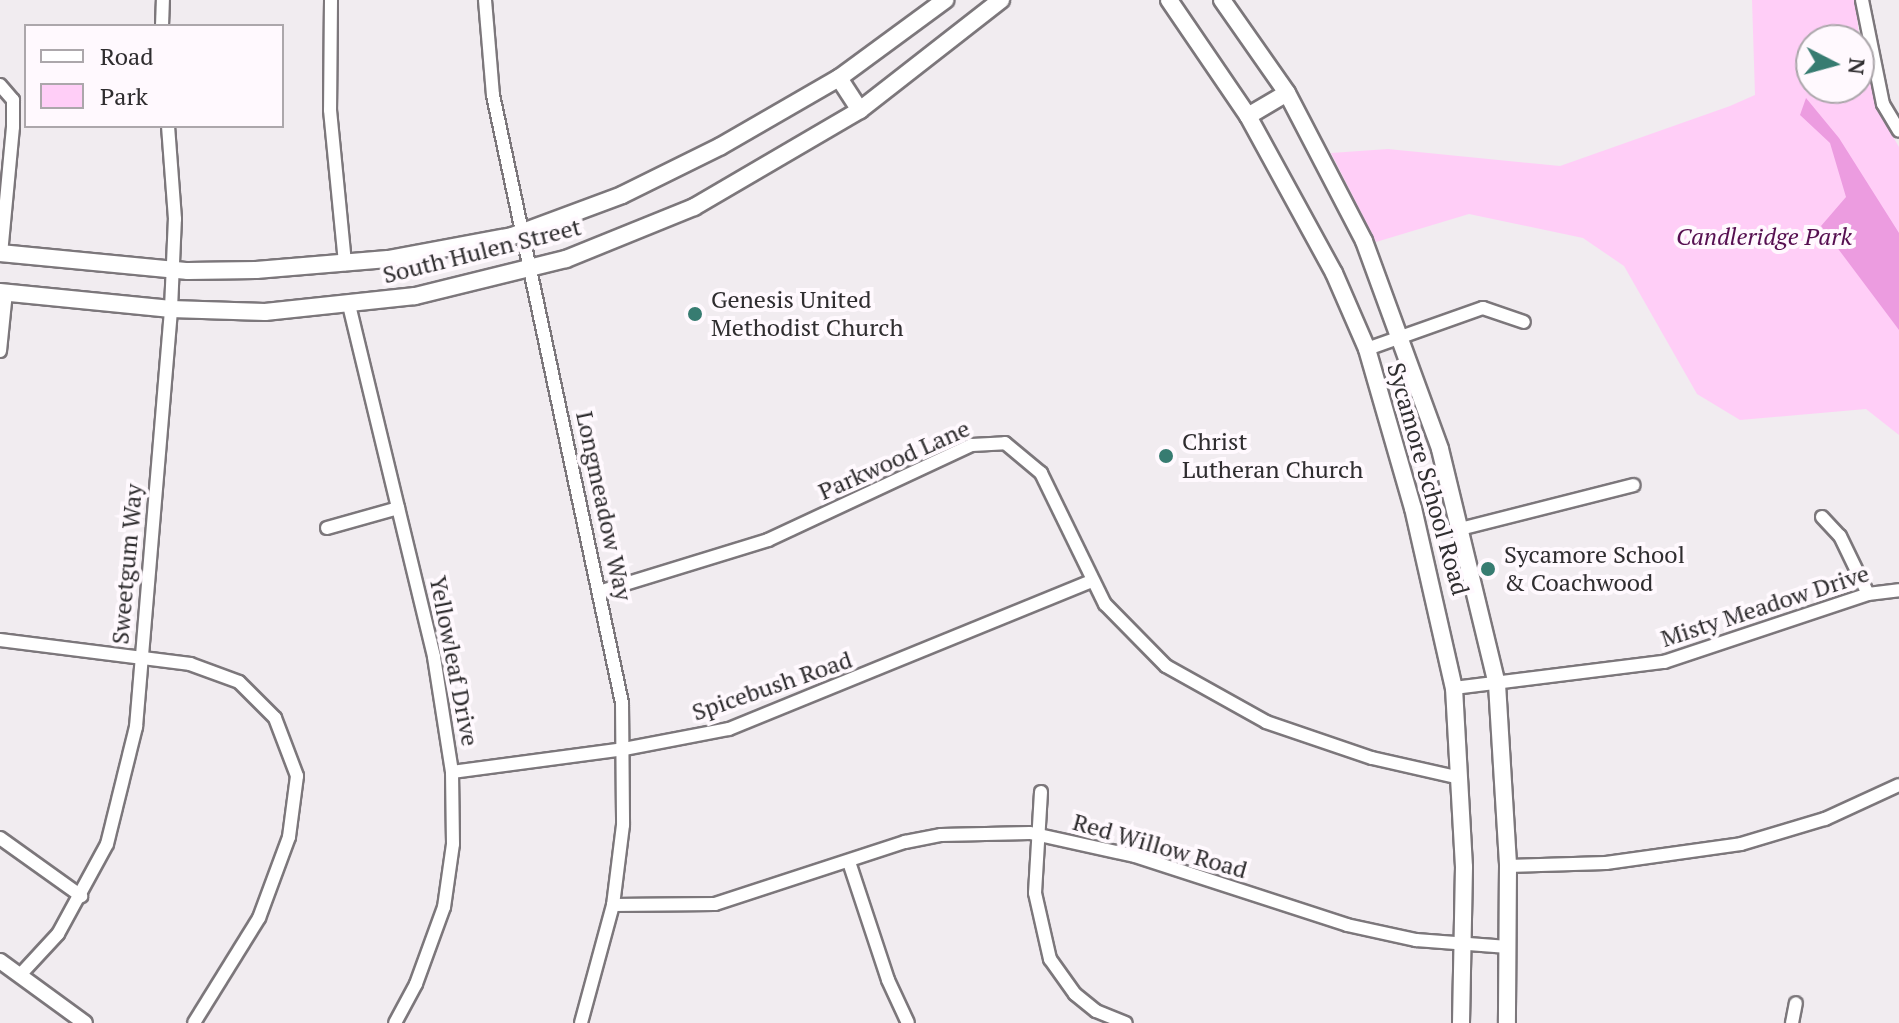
<!DOCTYPE html>
<html>
<head>
<meta charset="utf-8">
<style>
  body { margin:0 }
  #map { position:relative; width:1899px; height:1023px; overflow:hidden; background:#f1ecf0; font-family:"PT Serif",serif }
  div>[style] { position:absolute }
  .green>* { inset:0; background:#ffcef7 }
  .water>* { inset:0; background:#ec9ce0 }
  .roads { filter:drop-shadow(2px 0 #7c777b) drop-shadow(-2px 0 #7c777b) drop-shadow(0 2px #7c777b) drop-shadow(0 -2px #7c777b) }
  .minor>* { height:12px; margin:-6px; padding:0 6px; transform-origin:6px; border-radius:6px; background:#fff }
  .tertiary>* { height:14px; margin:-7px; padding:0 7px; transform-origin:7px; border-radius:7px; background:#fff }
  .secondary>* { height:16px; margin:-8px; padding:0 8px; transform-origin:8px; border-radius:8px; background:#fff }
  .dots>* { width:22px; height:22px; translate:-50% -50%; box-sizing:border-box; border:4px solid #fff9fe; border-radius:50% }
  span { translate:-50% -50%; white-space:nowrap; text-align:center; line-height:1.15; -webkit-text-stroke:8px #fff9fe; paint-order:stroke }
  .park-label { font-size:24px; color:#560f50; font-style:italic }
  .street-label { font-size:24px; color:#2f2d2f }
  .poi-label { font-size:24px; color:#2f2d2f }
  .left { translate:0 -50%; text-align:left }
  .legend { position:absolute; left:24px; top:24px; width:260px; height:104px; box-sizing:border-box; background:#fff9fe; border:2px solid #aca7ab; margin:0; padding:10px 14px; list-style:none; font-size:24px; color:#2f2d2f }
  .legend li { display:flex; align-items:center; gap:16px; height:40px }
  .legend b { width:40px; border:2px solid #aca7ab }
  .north { position:absolute; left:1795px; top:24px; width:80px; height:80px; box-sizing:border-box; background:#fff9fe; border:2px solid #aca7ab; border-radius:50%; rotate:96deg; font-size:22px; font-weight:700; line-height:32px; text-align:center; color:#2f2d2f }
  .north::after { content:''; display:block; margin:auto; width:28px; height:36px; background:#377c71; clip-path:polygon(50% 0,100% 100%,50% 72%,0 100%) }
</style>
</head>
<body>
<div id="map">
  <div class="green">
    <i style="clip-path:polygon(1752px 0,1856px 0,1859px 40px,1811px 40px,1811px 88px,1859px 88px,1859px 40px,1879px 113px,1899px 147px,1899px 435px,1866px 409px,1740px 420px,1697px 394px,1624px 266px,1583px 238px,1469px 214px,1376px 242px,1331px 153px,1388px 149px,1560px 166px,1730px 106px,1755px 95px)"></i>
  </div>
  <div class="water">
    <i style="clip-path:polygon(1806px 98px,1839px 138px,1899px 233px,1899px 330px,1821px 226px,1846px 197px,1830px 143px,1800px 115px)"></i>
  </div>
  <div class="roads">
    <div class="minor">
      <i style="left:331px;top:0;width:110px;rotate:90.5deg"></i>
      <i style="left:330px;top:110px;width:155px;rotate:84.4deg"></i>
      <i style="left:485px;top:0;width:95px;rotate:85.2deg"></i>
      <i style="left:493px;top:95px;width:622px;rotate:78.02deg"></i>
      <i style="left:622px;top:703px;width:122px;rotate:89.5deg"></i>
      <i style="left:623px;top:825px;width:81px;rotate:97.1deg"></i>
      <i style="left:613px;top:905px;width:122px;rotate:105.2deg"></i>
      <i style="left:1862px;top:0;width:106px;rotate:78.6deg"></i>
      <i style="left:1883px;top:104px;width:31px;rotate:59deg"></i>
      <i style="left:162px;top:26px;width:26px;rotate:-88deg"></i>
      <i style="left:0;top:85px;width:20px;rotate:49deg"></i>
      <i style="left:13px;top:100px;width:27px;rotate:90deg"></i>
      <i style="left:13px;top:127px;width:127px;rotate:95.4deg"></i>
      <i style="left:349px;top:305px;width:362px;rotate:76.4deg"></i>
      <i style="left:434px;top:657px;width:116px;rotate:81.1deg"></i>
      <i style="left:452px;top:772px;width:72px;rotate:89.2deg"></i>
      <i style="left:453px;top:844px;width:64px;rotate:98.1deg"></i>
      <i style="left:444px;top:907px;width:82px;rotate:110deg"></i>
      <i style="left:416px;top:984px;width:44px;rotate:118.3deg"></i>
      <i style="left:1367px;top:349px;width:123px;rotate:-19.5deg"></i>
      <i style="left:1483px;top:308px;width:43px;rotate:18.9deg"></i>
      <i style="left:0;top:351px;width:59px;rotate:-84.2deg"></i>
      <i style="left:1822px;top:517px;width:26px;rotate:47deg"></i>
      <i style="left:1840px;top:536px;width:64px;rotate:64.2deg"></i>
      <i style="left:327px;top:528px;width:74px;rotate:-15.7deg"></i>
      <i style="left:1460px;top:529px;width:179px;rotate:-14.2deg"></i>
      <i style="left:599px;top:592px;width:177px;rotate:-17.1deg"></i>
      <i style="left:768px;top:540px;width:225px;rotate:-25deg"></i>
      <i style="left:972px;top:445px;width:33px;rotate:-3deg"></i>
      <i style="left:1005px;top:443px;width:47px;rotate:39.8deg"></i>
      <i style="left:1041px;top:473px;width:146px;rotate:64deg"></i>
      <i style="left:1105px;top:604px;width:87px;rotate:45.5deg"></i>
      <i style="left:1166px;top:666px;width:115px;rotate:29.2deg"></i>
      <i style="left:1266px;top:722px;width:112px;rotate:18.8deg"></i>
      <i style="left:1372px;top:758px;width:90px;rotate:12.8deg"></i>
      <i style="left:0;top:640px;width:192px;rotate:7.2deg"></i>
      <i style="left:190px;top:664px;width:52px;rotate:20.2deg"></i>
      <i style="left:239px;top:682px;width:51px;rotate:45deg"></i>
      <i style="left:275px;top:718px;width:62px;rotate:69.2deg"></i>
      <i style="left:297px;top:776px;width:62px;rotate:97.5deg"></i>
      <i style="left:289px;top:837px;width:86px;rotate:110.3deg"></i>
      <i style="left:259px;top:918px;width:123px;rotate:121.8deg"></i>
      <i style="left:1454px;top:688px;width:212px;rotate:-7.1deg"></i>
      <i style="left:1664px;top:662px;width:215px;rotate:-18.4deg"></i>
      <i style="left:1868px;top:594px;width:31px;rotate:-7deg"></i>
      <i style="left:452px;top:772px;width:174px;rotate:-7.6deg"></i>
      <i style="left:624px;top:749px;width:107px;rotate:-10.8deg"></i>
      <i style="left:729px;top:729px;width:390px;rotate:-22.2deg"></i>
      <i style="left:1041px;top:792px;width:101px;rotate:93.4deg"></i>
      <i style="left:1035px;top:893px;width:68px;rotate:77.2deg"></i>
      <i style="left:1050px;top:959px;width:43px;rotate:54.5deg"></i>
      <i style="left:1075px;top:994px;width:27px;rotate:39deg"></i>
      <i style="left:1096px;top:1011px;width:32px;rotate:22deg"></i>
      <i style="left:0;top:838px;width:100px;rotate:35.6deg"></i>
      <i style="left:849px;top:862px;width:124px;rotate:71.7deg"></i>
      <i style="left:888px;top:980px;width:47px;rotate:65.1deg"></i>
      <i style="left:1508px;top:866px;width:98px;rotate:-1.8deg"></i>
      <i style="left:1606px;top:863px;width:136px;rotate:-8deg"></i>
      <i style="left:1741px;top:844px;width:88px;rotate:-16.6deg"></i>
      <i style="left:1825px;top:819px;width:81px;rotate:-24.7deg"></i>
      <i style="left:613px;top:905px;width:102px;rotate:-0.6deg"></i>
      <i style="left:715px;top:904px;width:200px;rotate:-18.1deg"></i>
      <i style="left:905px;top:842px;width:37px;rotate:-11deg"></i>
      <i style="left:941px;top:835px;width:89px;rotate:-1.3deg"></i>
      <i style="left:1030px;top:833px;width:107px;rotate:12.4deg"></i>
      <i style="left:1135px;top:856px;width:223px;rotate:18deg"></i>
      <i style="left:1347px;top:925px;width:71px;rotate:12.3deg"></i>
      <i style="left:1416px;top:940px;width:92px;rotate:4.4deg"></i>
      <i style="left:20px;top:975px;width:56px;rotate:-47.2deg"></i>
      <i style="left:58px;top:934px;width:102px;rotate:-61.4deg"></i>
      <i style="left:107px;top:844px;width:121px;rotate:-76.1deg"></i>
      <i style="left:136px;top:727px;width:419px;rotate:-85.2deg"></i>
      <i style="left:171px;top:309px;width:90px;rotate:-87.5deg"></i>
      <i style="left:175px;top:219px;width:93px;rotate:-94.3deg"></i>
      <i style="left:1792px;top:1023px;width:20px;rotate:-79deg"></i>
    </div>
    <div class="tertiary">
      <i style="left:0;top:961px;width:105px;rotate:36.1deg"></i>
    </div>
    <div class="secondary">
      <i style="left:1169px;top:0;width:140px;rotate:55.7deg"></i>
      <i style="left:1248px;top:116px;width:179px;rotate:61.3deg"></i>
      <i style="left:1334px;top:273px;width:83px;rotate:66.5deg"></i>
      <i style="left:1367px;top:349px;width:166px;rotate:73.9deg"></i>
      <i style="left:1413px;top:508px;width:185px;rotate:77.2deg"></i>
      <i style="left:1454px;top:688px;width:179px;rotate:86.8deg"></i>
      <i style="left:1464px;top:867px;width:156px;rotate:91.1deg"></i>
      <i style="left:1222px;top:0;width:113px;rotate:55deg"></i>
      <i style="left:1287px;top:93px;width:167px;rotate:62.5deg"></i>
      <i style="left:1364px;top:241px;width:221px;rotate:69.9deg"></i>
      <i style="left:1440px;top:449px;width:242px;rotate:76.4deg"></i>
      <i style="left:1497px;top:684px;width:182px;rotate:86.5deg"></i>
      <i style="left:1508px;top:866px;width:157px;rotate:90.4deg"></i>
      <i style="left:839px;top:78px;width:38px;rotate:57deg"></i>
      <i style="left:1248px;top:116px;width:45px;rotate:-30.5deg"></i>
      <i style="left:0;top:253px;width:189px;rotate:5.5deg"></i>
      <i style="left:188px;top:271px;width:68px;rotate:-0.8deg"></i>
      <i style="left:256px;top:270px;width:132px;rotate:-4.8deg"></i>
      <i style="left:388px;top:259px;width:126px;rotate:-10.5deg"></i>
      <i style="left:512px;top:236px;width:117px;rotate:-20.4deg"></i>
      <i style="left:622px;top:195px;width:110px;rotate:-26.3deg"></i>
      <i style="left:721px;top:146px;width:136px;rotate:-30deg"></i>
      <i style="left:839px;top:78px;width:132px;rotate:-36.3deg"></i>
      <i style="left:0;top:292px;width:172px;rotate:5.7deg"></i>
      <i style="left:171px;top:309px;width:94px;rotate:1.8deg"></i>
      <i style="left:265px;top:312px;width:151px;rotate:-6.1deg"></i>
      <i style="left:415px;top:296px;width:155px;rotate:-13.8deg"></i>
      <i style="left:566px;top:259px;width:138px;rotate:-22.1deg"></i>
      <i style="left:694px;top:207px;width:192px;rotate:-30.3deg"></i>
      <i style="left:860px;top:110px;width:179px;rotate:-38deg"></i>
    </div>
  </div>
  <div class="dots">
    <i style="left:695px;top:314px;background:#377c71"></i>
    <i style="left:1166px;top:456px;background:#377c71"></i>
    <i style="left:1488px;top:569px;background:#377c71"></i>
  </div>
  <div class="park-label">
    <span style="left:1764px;top:237px">Candleridge Park</span>
  </div>
  <div class="street-label">
    <span style="left:482px;top:251px;rotate:-14deg">South Hulen Street</span>
    <span style="left:894px;top:460px;rotate:-24deg">Parkwood Lane</span>
    <span style="left:1428px;top:479px;rotate:74deg">Sycamore School Road</span>
    <span style="left:604px;top:506px;rotate:78deg">Longmeadow Way</span>
    <span style="left:127px;top:564px;rotate:-85deg">Sweetgum Way</span>
    <span style="left:1765px;top:606px;rotate:-18deg">Misty Meadow Drive</span>
    <span style="left:454px;top:661px;rotate:79deg">Yellowleaf Drive</span>
    <span style="left:772px;top:686px;rotate:-19deg">Spicebush Road</span>
    <span style="left:1160px;top:846px;rotate:16deg">Red Willow Road</span>
  </div>
  <div class="poi-label">
    <span class="left" style="left:711px;top:314px">Genesis United<br>Methodist Church</span>
    <span class="left" style="left:1182px;top:456px">Christ<br>Lutheran Church</span>
    <span class="left" style="left:1504px;top:569px">Sycamore School<br>&amp; Coachwood</span>
  </div>
  <ul class="legend">
  <li><b style="height:10px;background:#fff"></b>Road</li>
  <li><b style="height:22px;background:#ffcef7"></b>Park</li>
  </ul>
  <div class="north">N</div>
</div>
</body>
</html>
